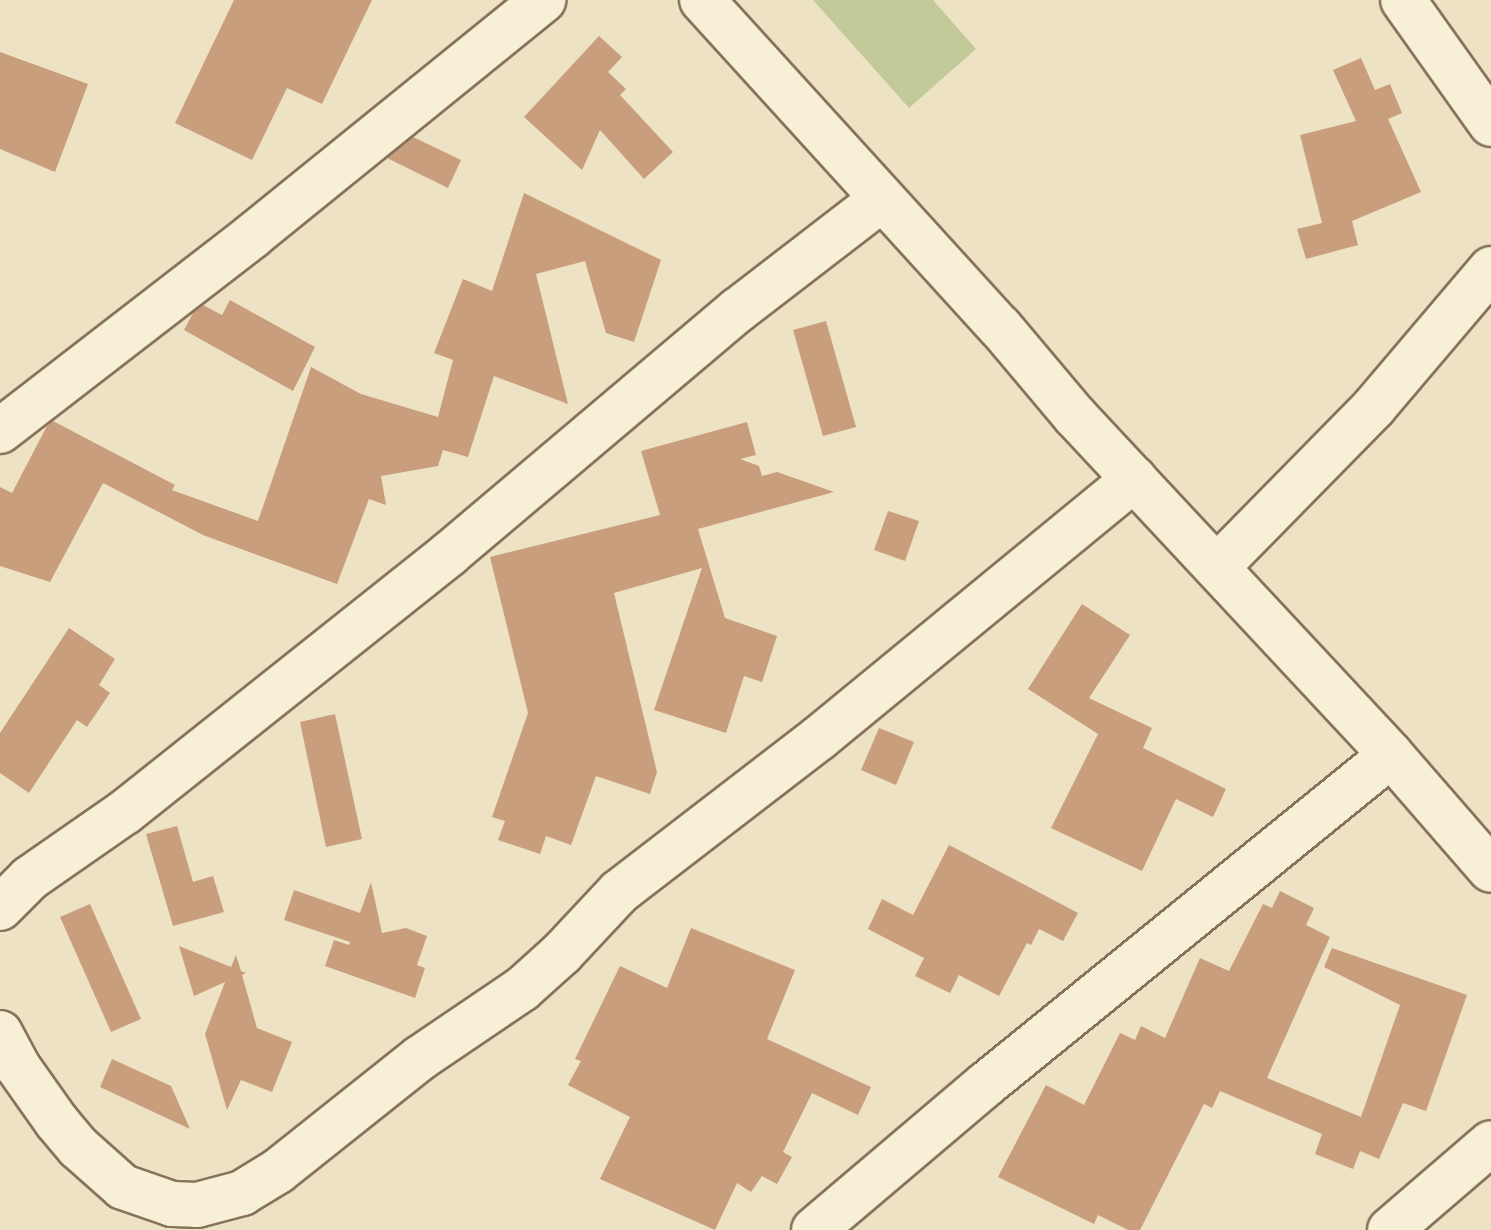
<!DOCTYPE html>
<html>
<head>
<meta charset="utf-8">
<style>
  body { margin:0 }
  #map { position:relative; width:1491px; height:1230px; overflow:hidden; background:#ede2c4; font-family:Bitter,serif }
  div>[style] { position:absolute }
  .green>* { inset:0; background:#c3ca99 }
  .building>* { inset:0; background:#c99e7c }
  .roads { filter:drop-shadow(2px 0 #87735b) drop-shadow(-2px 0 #87735b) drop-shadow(0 2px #87735b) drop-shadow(0 -2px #87735b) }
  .minor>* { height:44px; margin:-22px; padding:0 22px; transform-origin:22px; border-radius:22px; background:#f8efd7 }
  span { translate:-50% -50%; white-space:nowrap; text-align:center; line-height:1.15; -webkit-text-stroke:7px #f4ecd4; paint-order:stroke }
</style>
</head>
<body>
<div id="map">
  <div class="green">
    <i style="clip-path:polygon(813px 0,933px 0,976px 49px,909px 108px)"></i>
  </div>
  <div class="building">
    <i style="clip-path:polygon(234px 0,372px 0,322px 104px,287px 88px,252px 160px,175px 123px)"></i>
    <i style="clip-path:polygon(599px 36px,622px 57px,608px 72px,626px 89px,620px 95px,673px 152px,644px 179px,600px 130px,582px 170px,524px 117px)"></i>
    <i style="clip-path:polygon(0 52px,88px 84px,55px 172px,0 149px)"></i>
    <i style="clip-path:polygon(1361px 58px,1375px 90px,1390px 84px,1402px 113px,1388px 119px,1421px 192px,1352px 221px,1358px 245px,1306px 259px,1297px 229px,1322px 223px,1300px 135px,1356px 121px,1333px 70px)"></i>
    <i style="clip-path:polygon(413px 137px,461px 160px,448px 188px,387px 158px)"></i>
    <i style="clip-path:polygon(524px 193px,661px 260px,634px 342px,606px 333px,585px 261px,536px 274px,568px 404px,494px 376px,468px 457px,443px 450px,438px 466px,381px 476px,386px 505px,369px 499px,337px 584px,203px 535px,103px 483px,50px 582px,0 566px,0 487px,12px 493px,47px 426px,53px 421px,175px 485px,172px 490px,258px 521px,311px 367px,361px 394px,438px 417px,453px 360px,434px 353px,463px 279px,492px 291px)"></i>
    <i style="clip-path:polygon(230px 300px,315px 347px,293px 391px,184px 330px,193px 313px,203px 305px,222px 315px)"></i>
    <i style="clip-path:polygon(826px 321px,856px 427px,823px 436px,793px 330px)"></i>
    <i style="clip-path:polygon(747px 422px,756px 455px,740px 459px,759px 466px,762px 476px,777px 472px,834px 492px,698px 529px,725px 618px,777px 636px,762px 682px,744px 676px,726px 733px,654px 710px,702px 568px,614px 593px,657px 772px,650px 794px,596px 776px,571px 845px,546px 836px,540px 854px,498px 840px,505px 821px,492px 817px,528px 713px,490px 557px,660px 515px,641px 451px)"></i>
    <i style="clip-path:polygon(888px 511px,919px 521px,905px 561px,874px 550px)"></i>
    <i style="clip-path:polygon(1082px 604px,1130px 635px,1089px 698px,1152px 728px,1143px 748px,1226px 789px,1213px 817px,1176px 799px,1142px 871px,1051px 828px,1098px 734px,1028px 689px)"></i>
    <i style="clip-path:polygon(69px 628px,115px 659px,99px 685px,110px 693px,87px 727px,77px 720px,29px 793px,0 773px,0 733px)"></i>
    <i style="clip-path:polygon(335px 714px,362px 839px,326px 847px,300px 722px)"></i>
    <i style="clip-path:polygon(879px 728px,914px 742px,896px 785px,861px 770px)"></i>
    <i style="clip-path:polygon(177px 826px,193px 882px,213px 876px,224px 912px,173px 926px,146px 834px)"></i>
    <i style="clip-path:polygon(949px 845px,1078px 913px,1063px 941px,1039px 929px,1031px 945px,1027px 943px,999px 996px,959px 975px,950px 993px,915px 976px,924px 958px,868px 929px,882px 899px,913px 915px)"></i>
    <i style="clip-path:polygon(371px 882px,382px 933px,406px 928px,427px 936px,417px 965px,425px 968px,415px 998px,325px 966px,334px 940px,349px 945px,350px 942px,284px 920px,294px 890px,360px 913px)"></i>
    <i style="clip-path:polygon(1280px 891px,1314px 908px,1306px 925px,1330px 937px,1267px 1078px,1361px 1117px,1400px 1005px,1324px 967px,1332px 948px,1467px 995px,1426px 1111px,1403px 1103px,1379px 1159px,1360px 1151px,1353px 1169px,1315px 1154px,1322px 1134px,1220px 1091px,1212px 1108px,1204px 1104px,1140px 1230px,1128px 1230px,1098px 1215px,1094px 1224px,998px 1177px,1046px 1085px,1084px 1105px,1120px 1033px,1135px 1040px,1141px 1026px,1165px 1038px,1200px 958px,1229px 971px,1263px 904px,1272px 908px)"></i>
    <i style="clip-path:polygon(90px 904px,141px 1019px,111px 1032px,60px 917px)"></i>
    <i style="clip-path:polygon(691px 928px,795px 970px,767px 1039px,871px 1087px,858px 1115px,812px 1093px,783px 1152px,792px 1157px,777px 1184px,762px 1176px,751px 1192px,737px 1183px,715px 1230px,600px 1179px,630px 1117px,568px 1085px,581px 1061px,575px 1059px,620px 966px,667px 988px)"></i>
    <i style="clip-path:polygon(179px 946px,231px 967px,236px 955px,241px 971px,246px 973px,242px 975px,257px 1028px,292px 1042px,272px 1092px,241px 1080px,227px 1110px,205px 1034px,225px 982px,194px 996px)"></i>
    <i style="clip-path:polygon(112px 1059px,171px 1086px,190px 1129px,100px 1087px)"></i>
  </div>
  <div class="roads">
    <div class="minor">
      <i style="left:702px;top:0;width:442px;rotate:47.7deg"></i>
      <i style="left:1000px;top:327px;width:116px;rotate:49.9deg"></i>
      <i style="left:1075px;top:416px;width:463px;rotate:47deg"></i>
      <i style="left:1403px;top:0;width:152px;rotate:54.6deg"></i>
      <i style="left:0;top:431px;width:319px;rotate:-37.7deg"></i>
      <i style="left:252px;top:236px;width:375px;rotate:-39deg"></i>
      <i style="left:1218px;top:566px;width:223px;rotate:-45.5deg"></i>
      <i style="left:1374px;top:407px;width:181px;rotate:-49.7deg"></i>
      <i style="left:0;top:908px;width:42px;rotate:-45deg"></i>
      <i style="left:30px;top:878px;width:116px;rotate:-34.8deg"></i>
      <i style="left:125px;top:812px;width:414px;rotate:-38.5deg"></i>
      <i style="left:449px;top:554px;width:378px;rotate:-40.2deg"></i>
      <i style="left:738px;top:310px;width:182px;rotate:-37.6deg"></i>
      <i style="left:0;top:1033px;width:38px;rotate:62deg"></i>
      <i style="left:18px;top:1067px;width:67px;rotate:54.7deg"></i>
      <i style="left:57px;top:1122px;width:33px;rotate:50deg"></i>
      <i style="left:78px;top:1147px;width:60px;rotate:41.6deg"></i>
      <i style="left:123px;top:1187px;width:52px;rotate:19.1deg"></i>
      <i style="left:172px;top:1204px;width:25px;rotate:2deg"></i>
      <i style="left:197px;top:1205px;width:47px;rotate:-14.9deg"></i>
      <i style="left:242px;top:1193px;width:42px;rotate:-31.4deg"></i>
      <i style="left:278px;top:1171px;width:181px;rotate:-38.5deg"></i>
      <i style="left:420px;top:1058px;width:123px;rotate:-34.1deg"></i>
      <i style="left:522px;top:989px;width:54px;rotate:-42deg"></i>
      <i style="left:562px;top:953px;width:83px;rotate:-46.9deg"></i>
      <i style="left:619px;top:892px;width:252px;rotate:-37.6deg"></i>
      <i style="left:819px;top:738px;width:408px;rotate:-39.4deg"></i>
      <i style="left:814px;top:1230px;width:224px;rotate:-40.3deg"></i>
      <i style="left:985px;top:1085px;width:523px;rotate:-39.1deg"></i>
      <i style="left:1391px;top:755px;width:152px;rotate:49deg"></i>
      <i style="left:1390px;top:1230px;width:133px;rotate:-40.7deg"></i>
    </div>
  </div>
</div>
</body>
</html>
